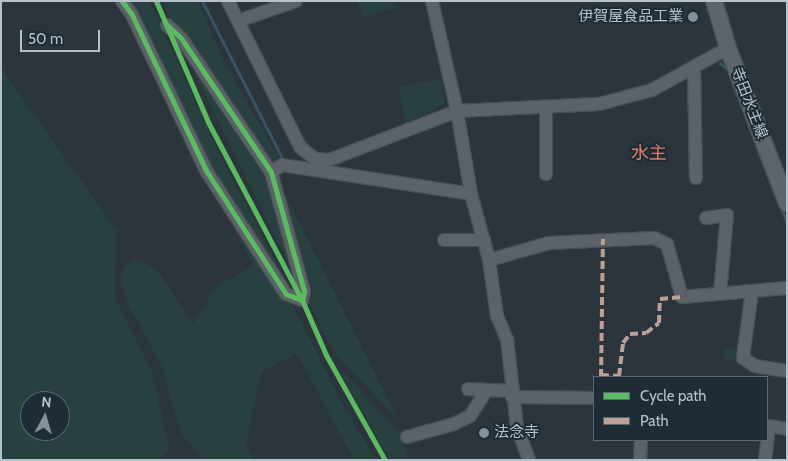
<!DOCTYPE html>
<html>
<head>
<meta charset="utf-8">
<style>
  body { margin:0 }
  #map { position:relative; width:788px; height:461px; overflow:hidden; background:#2b353b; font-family:Cabin,"Noto Sans JP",sans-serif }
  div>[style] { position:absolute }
  .green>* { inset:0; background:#28403f }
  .stream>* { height:3px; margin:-1.5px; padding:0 1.5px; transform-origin:1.5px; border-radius:1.5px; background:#375365 }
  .roads { filter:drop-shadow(1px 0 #495055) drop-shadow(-1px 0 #495055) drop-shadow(0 1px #495055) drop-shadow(0 -1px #495055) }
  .minor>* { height:12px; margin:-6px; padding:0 6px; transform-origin:6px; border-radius:6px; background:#5c6368 }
  .major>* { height:16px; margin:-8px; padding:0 8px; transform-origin:8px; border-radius:8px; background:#5e656a }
  .quiet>* { height:4px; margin-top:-2px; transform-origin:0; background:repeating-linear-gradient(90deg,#bda197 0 8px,transparent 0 12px) }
  .cycleway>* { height:5px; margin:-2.5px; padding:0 2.5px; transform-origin:2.5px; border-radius:2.5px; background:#5cba63 }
  .dots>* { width:14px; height:14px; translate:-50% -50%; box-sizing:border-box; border:2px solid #1e2c36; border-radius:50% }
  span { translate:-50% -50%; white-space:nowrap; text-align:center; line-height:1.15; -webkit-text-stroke:4px #1e2c36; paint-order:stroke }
  .poi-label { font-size:15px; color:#b5c2cb }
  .right { translate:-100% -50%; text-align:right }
  .left { translate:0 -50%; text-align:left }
  .street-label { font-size:15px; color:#b5c2cb }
  .quarter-label { font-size:18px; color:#d97f63 }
  .frame { position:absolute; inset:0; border:2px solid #b5c2cb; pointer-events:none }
  .legend { position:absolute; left:593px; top:376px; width:175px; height:65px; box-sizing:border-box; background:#1e2c36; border:1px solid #5a6872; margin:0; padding:6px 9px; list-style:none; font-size:15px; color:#b5c2cb }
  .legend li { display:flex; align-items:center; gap:10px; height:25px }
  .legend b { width:25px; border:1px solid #5a6872 }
  .north { position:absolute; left:20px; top:391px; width:50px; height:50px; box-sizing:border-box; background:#1e2c36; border:1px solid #5a6872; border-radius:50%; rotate:6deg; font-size:14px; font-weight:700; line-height:20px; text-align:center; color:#b5c2cb }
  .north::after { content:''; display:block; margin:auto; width:18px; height:22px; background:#859199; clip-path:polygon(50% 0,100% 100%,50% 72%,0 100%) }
  .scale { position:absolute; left:20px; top:30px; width:80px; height:22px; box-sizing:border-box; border:2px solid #b5c2cb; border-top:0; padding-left:6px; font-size:15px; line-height:18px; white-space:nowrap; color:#b5c2cb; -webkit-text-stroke:4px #1e2c36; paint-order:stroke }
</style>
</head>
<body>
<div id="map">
  <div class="green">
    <i style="clip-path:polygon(130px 1px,149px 1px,224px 163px,287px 283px,212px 172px)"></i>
    <i style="clip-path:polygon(162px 1px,198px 1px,225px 64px,279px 158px,268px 162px,173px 24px)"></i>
    <i style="clip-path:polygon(357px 1px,396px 1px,398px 7px,363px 18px)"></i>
    <i style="clip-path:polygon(188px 60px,268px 175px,299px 285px)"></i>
    <i style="clip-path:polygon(evenodd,1px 68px,116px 229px,115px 298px,153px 373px,169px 451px,157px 460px,1px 460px,1px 68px,30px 401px,60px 401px,60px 431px,30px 431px,30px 401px)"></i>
    <i style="clip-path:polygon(441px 79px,445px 103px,406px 124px,399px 86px)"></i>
    <i style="clip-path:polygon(278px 180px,399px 421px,332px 350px,309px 302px,313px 292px)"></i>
    <i style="clip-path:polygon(212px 184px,293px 306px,343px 405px,376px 460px,354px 460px,297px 354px,262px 371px,246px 443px,254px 460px,203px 460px,181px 433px,161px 365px,126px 300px,120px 276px,126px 264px,136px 259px,148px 264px,160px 273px,192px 324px,217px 286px,253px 266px)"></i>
    <i style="clip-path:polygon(725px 347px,740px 349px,739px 361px,724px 359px)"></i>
    <i style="clip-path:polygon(336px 365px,400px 432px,409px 460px,390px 460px)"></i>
  </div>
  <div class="stream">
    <i style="left:202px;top:1px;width:178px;rotate:63deg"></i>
    <i style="left:786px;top:1px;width:2px;rotate:63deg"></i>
    <i style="left:720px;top:63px;width:11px;rotate:41deg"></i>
    <i style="left:728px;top:70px;width:134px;rotate:69.4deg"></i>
    <i style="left:780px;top:205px;width:19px;rotate:69deg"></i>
  </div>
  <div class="roads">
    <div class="minor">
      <i style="left:122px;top:1px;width:17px;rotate:54deg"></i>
      <i style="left:132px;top:15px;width:174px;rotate:64.5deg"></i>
      <i style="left:207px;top:172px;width:145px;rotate:57.1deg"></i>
      <i style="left:286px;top:294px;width:17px;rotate:21deg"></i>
      <i style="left:302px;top:300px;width:9px;rotate:-77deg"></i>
      <i style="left:304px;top:291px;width:123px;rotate:-105.5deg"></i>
      <i style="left:271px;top:172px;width:161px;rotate:-123.9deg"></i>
      <i style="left:181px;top:38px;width:19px;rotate:-137deg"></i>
      <i style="left:228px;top:1px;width:163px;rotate:63.7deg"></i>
      <i style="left:300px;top:147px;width:19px;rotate:39deg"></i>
      <i style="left:315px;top:159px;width:14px;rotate:4deg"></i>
      <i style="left:329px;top:160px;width:137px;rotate:-20.9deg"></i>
      <i style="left:457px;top:111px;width:142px;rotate:-2.8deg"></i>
      <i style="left:599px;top:104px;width:55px;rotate:-14.8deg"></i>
      <i style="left:652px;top:90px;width:87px;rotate:-28.9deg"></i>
      <i style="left:432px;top:1px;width:113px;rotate:77.2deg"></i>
      <i style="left:457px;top:111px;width:84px;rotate:80.4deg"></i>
      <i style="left:471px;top:194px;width:68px;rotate:74.7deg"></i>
      <i style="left:489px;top:260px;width:57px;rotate:81.9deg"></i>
      <i style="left:497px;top:316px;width:25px;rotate:67deg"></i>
      <i style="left:507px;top:339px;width:89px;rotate:83.5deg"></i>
      <i style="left:517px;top:427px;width:35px;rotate:70deg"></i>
      <i style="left:238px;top:21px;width:61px;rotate:-19deg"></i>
      <i style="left:694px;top:67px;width:111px;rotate:89deg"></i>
      <i style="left:546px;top:109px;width:65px;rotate:90deg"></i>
      <i style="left:271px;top:172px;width:13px;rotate:-32deg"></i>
      <i style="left:282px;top:165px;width:191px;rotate:8.7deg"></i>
      <i style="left:706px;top:218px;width:21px;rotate:-8deg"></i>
      <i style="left:727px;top:215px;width:79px;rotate:95.1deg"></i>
      <i style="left:444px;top:240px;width:40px"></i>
      <i style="left:489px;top:260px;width:62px;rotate:-15.8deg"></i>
      <i style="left:549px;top:243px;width:105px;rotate:-2.7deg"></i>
      <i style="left:654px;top:238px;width:14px;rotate:25deg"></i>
      <i style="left:667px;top:244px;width:55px;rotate:74.2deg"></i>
      <i style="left:682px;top:297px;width:105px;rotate:-4.9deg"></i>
      <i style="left:752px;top:291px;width:68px;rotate:97.7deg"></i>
      <i style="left:743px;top:358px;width:14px;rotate:34deg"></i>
      <i style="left:755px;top:366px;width:32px;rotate:9deg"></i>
      <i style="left:468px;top:389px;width:43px;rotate:2.7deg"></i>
      <i style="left:512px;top:397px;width:82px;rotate:0.7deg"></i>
      <i style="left:407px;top:437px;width:49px;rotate:-15.5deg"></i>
      <i style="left:454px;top:424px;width:18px;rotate:-27deg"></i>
      <i style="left:470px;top:416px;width:31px;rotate:-57deg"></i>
      <i style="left:640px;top:460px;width:20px;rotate:-87deg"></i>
      <i style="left:765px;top:460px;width:34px;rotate:-83deg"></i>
      <i style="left:769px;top:426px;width:18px;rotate:9deg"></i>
    </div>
    <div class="major">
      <i style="left:714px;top:1px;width:49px;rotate:73.4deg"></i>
      <i style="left:728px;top:48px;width:166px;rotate:69.2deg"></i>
    </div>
  </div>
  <div class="quiet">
    <i style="left:601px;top:375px;width:18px;rotate:3deg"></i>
    <i style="left:619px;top:376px;width:33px;rotate:-83deg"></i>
    <i style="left:623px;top:343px;width:11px;rotate:-52deg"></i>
    <i style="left:630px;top:334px;width:16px;rotate:-4deg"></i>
    <i style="left:646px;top:333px;width:16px;rotate:-38deg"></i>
    <i style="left:659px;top:323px;width:24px;rotate:-88deg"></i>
    <i style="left:660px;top:299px;width:22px;rotate:-5deg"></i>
    <i style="left:601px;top:377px;width:138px;rotate:-89.2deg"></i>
  </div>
  <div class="cycleway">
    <i style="left:122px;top:1px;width:17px;rotate:54deg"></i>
    <i style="left:132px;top:15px;width:174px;rotate:64.5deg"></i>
    <i style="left:207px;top:172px;width:145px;rotate:57.1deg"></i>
    <i style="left:286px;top:294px;width:17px;rotate:21deg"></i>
    <i style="left:302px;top:300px;width:9px;rotate:-77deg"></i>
    <i style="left:304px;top:291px;width:123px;rotate:-105.5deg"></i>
    <i style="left:271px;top:172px;width:161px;rotate:-123.9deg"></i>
    <i style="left:181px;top:38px;width:19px;rotate:-137deg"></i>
    <i style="left:156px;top:1px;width:132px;rotate:66.7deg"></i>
    <i style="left:208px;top:122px;width:201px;rotate:62.2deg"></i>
    <i style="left:302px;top:300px;width:60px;rotate:66.4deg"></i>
    <i style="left:326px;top:355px;width:120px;rotate:60.7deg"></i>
  </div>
  <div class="dots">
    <i style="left:693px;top:17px;background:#859199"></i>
    <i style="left:484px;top:433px;background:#859199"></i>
  </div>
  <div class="poi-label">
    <span class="right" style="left:683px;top:17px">伊賀屋食品工業</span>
    <span class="left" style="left:494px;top:433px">法念寺</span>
  </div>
  <div class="street-label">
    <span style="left:749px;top:103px;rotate:69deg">寺田水主線</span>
  </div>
  <div class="quarter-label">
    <span style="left:649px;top:153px">水主</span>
  </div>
  <div class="frame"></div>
  <ul class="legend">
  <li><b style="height:6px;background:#5cba63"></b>Cycle path</li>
  <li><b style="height:6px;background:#bda197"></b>Path</li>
  </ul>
  <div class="north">N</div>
  <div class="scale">50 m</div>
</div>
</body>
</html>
